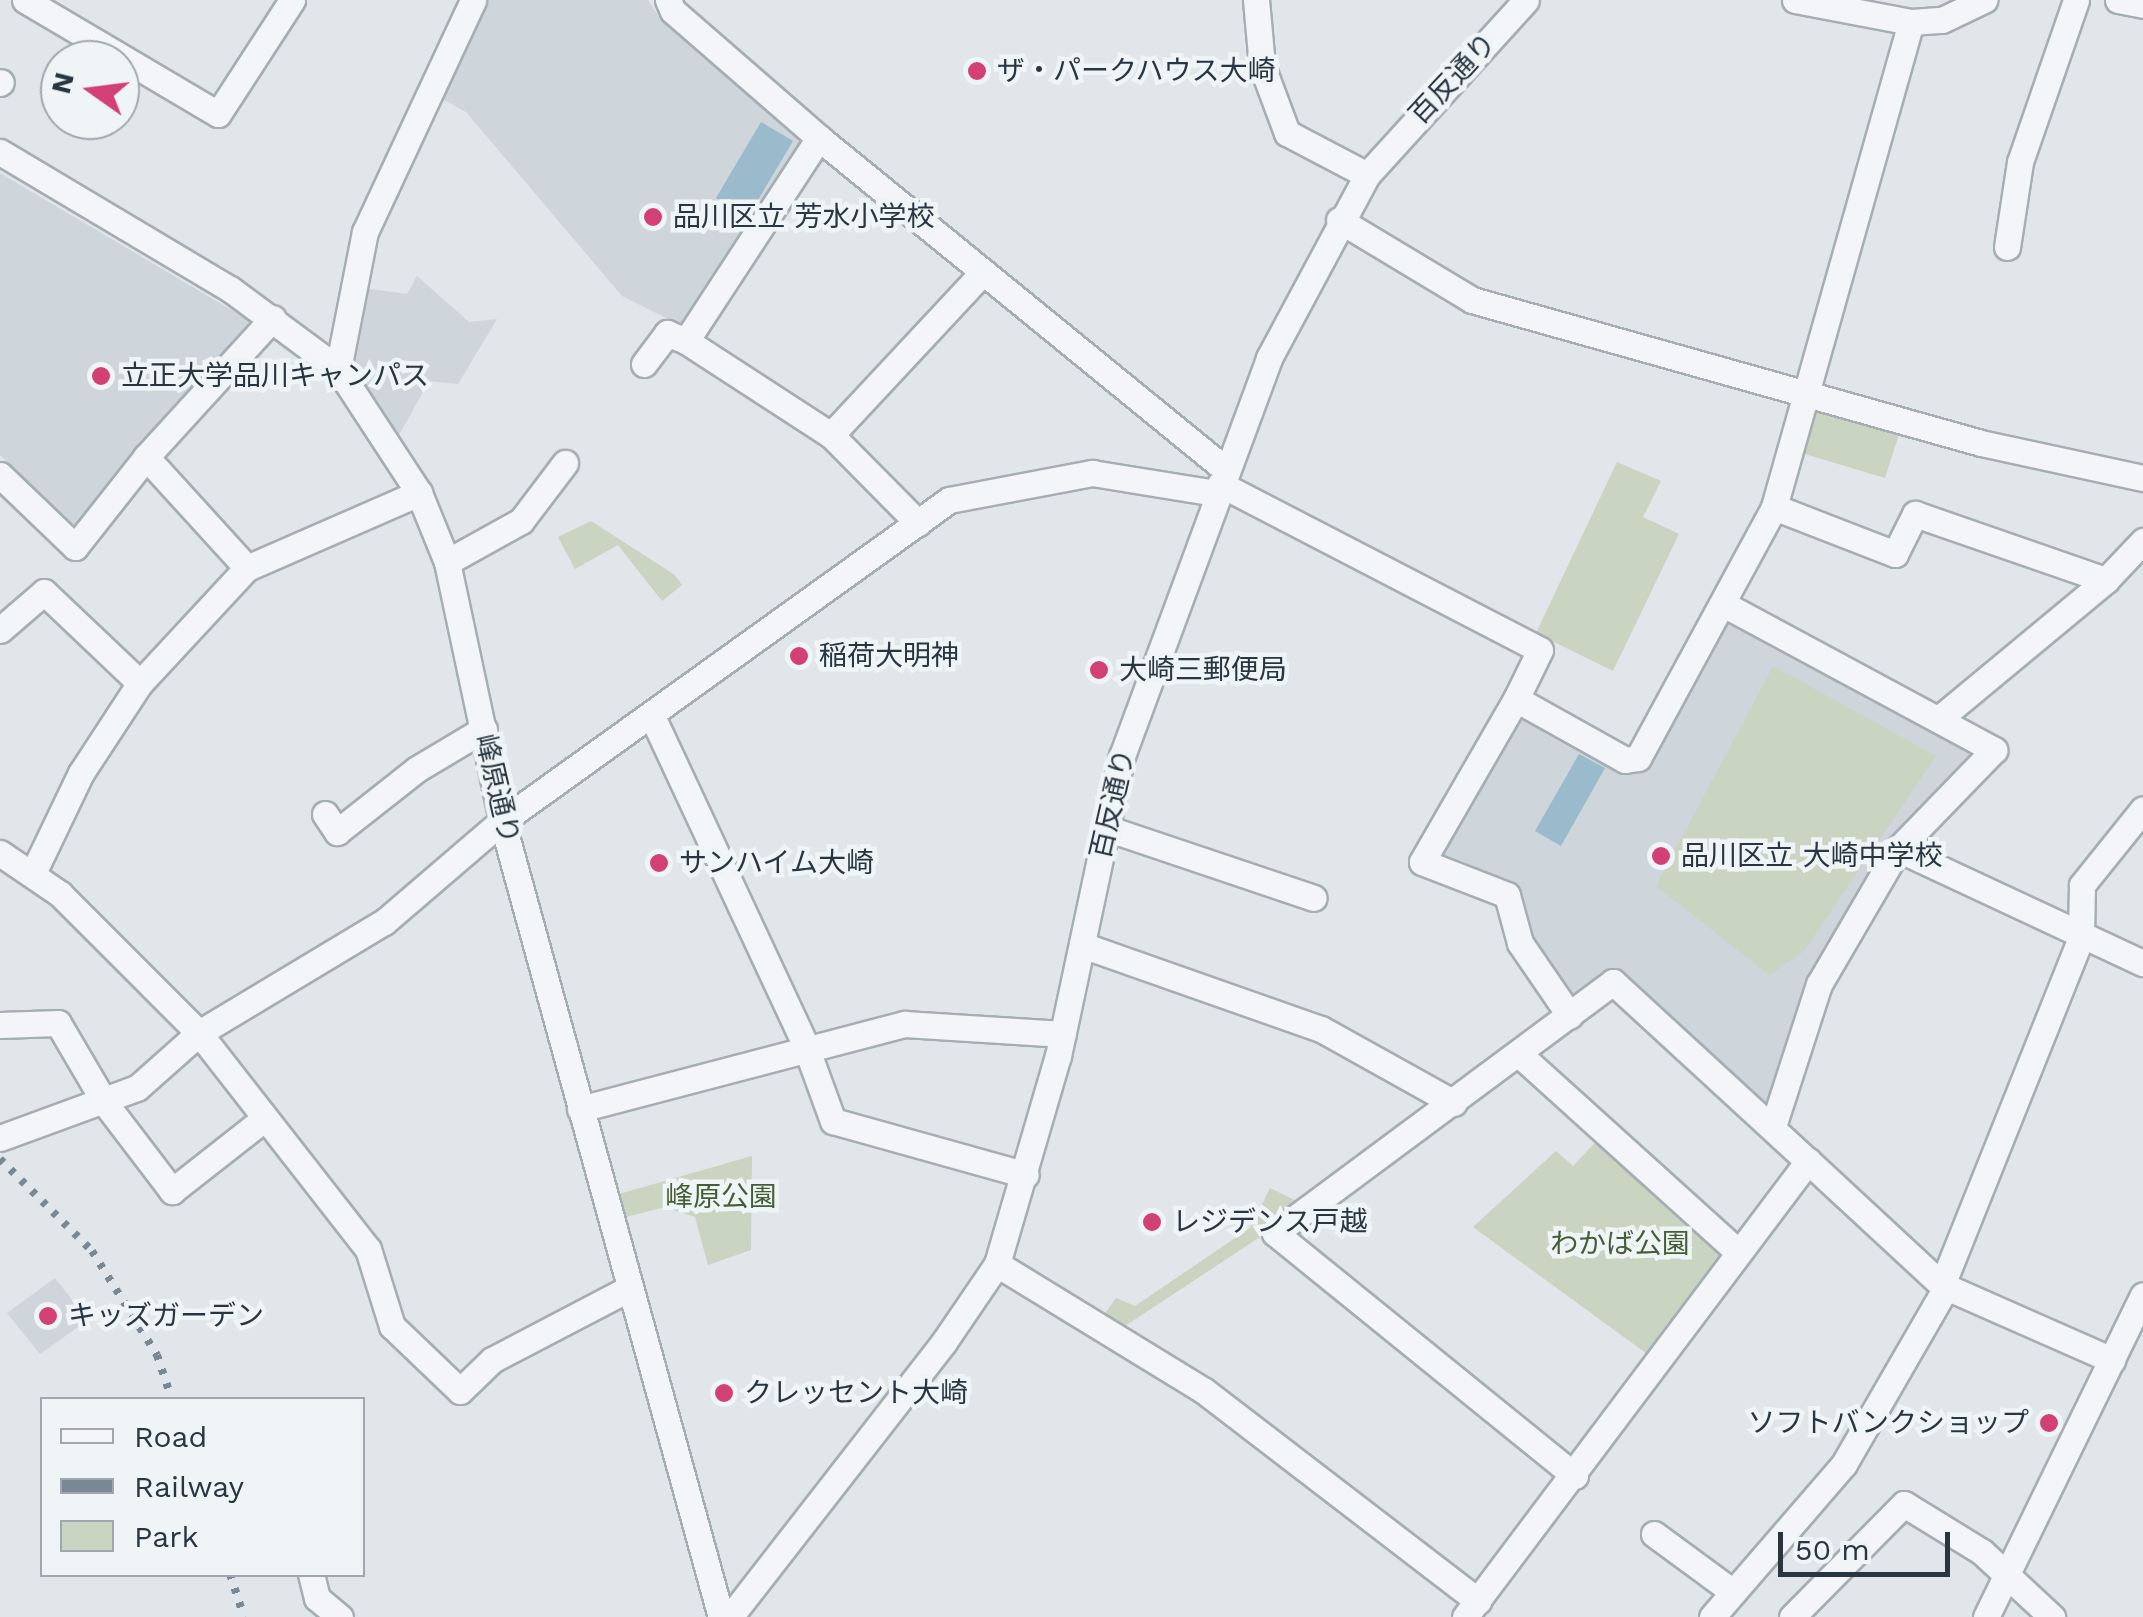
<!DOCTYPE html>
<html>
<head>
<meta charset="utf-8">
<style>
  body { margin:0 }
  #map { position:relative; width:2143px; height:1617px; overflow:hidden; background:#e0e6e9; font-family:"Work Sans","Noto Sans JP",sans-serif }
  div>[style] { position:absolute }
  .built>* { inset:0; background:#ced5db }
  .green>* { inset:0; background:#c9d4c1 }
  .water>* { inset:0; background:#9abbcb }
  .roads { filter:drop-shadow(2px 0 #a5aeb3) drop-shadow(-2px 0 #a5aeb3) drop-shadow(0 2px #a5aeb3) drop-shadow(0 -2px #a5aeb3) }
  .minor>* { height:25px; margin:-12.5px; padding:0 12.5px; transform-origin:12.5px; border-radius:12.5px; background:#f3f5f8 }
  .rail>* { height:8px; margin-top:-4px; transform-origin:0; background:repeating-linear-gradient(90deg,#798894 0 5px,transparent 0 15px) }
  .dots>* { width:28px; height:28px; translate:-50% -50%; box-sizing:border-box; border:5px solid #eff4f7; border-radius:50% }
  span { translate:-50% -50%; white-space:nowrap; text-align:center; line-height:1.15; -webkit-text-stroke:9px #eff4f7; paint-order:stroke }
  .poi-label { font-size:28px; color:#283641 }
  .left { translate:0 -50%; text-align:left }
  .right { translate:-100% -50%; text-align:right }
  .street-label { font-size:28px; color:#283641 }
  .park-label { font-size:28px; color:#455e35 }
  .legend { position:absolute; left:40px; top:1397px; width:325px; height:180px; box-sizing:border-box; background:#eff4f7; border:2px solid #9fa8ae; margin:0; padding:12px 18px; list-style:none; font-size:30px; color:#283641 }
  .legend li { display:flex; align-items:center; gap:20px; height:50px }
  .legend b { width:50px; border:2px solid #9fa8ae }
  .north { position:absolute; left:40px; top:40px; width:100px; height:100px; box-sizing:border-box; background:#eff4f7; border:2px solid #9fa8ae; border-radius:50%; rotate:284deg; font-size:28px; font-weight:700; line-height:40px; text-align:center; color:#283641 }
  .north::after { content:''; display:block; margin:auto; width:35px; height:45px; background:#d34174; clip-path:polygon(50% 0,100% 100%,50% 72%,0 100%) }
  .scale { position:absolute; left:1778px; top:1532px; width:172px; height:45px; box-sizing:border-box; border:5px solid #283641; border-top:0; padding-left:12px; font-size:30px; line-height:35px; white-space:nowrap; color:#283641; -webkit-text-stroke:8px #eff4f7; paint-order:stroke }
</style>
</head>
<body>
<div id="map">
  <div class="built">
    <i style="clip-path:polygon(484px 0,648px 0,661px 20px,803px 139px,680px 325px,622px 296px,466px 112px,437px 96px)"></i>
    <i style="clip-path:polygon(0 173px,250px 321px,76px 527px,0 455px)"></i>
    <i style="clip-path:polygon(417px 276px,469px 322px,497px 319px,458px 384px,429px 381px,399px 435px,349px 367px,363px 288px,407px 294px)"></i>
    <i style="clip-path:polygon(1727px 615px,1974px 745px,1980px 758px,1898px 838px,1776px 1096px,1764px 1105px,1616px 974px,1572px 1006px,1514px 912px,1437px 861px,1515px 712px,1613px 760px,1615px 772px,1643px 772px)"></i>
    <i style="clip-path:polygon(55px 1278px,88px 1320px,40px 1354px,7px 1313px)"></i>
  </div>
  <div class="green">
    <i style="clip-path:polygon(1811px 400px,1902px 425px,1885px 478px,1795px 451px)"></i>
    <i style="clip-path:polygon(1617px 462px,1661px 481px,1643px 517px,1679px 534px,1613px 671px,1536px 633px)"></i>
    <i style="clip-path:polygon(591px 521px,675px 575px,682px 585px,662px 601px,618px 545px,575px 569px,558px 537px)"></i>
    <i style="clip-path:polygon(1773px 666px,1936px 756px,1804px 951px,1769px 975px,1656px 886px)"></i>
    <i style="clip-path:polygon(1604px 1133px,1737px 1251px,1654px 1359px,1473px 1227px,1556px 1151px,1573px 1166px)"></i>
    <i style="clip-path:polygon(752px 1156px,751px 1250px,708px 1265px,695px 1217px,665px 1207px,618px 1219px,612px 1196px)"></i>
    <i style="clip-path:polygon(1270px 1188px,1307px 1206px,1119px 1330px,1101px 1319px,1116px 1298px,1135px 1306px,1250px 1228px)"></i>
  </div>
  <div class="water">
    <i style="clip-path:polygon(761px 122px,793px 141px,748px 217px,716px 198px)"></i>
    <i style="clip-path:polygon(1579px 754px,1605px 768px,1561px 846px,1535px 831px)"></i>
  </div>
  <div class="roads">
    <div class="minor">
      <i style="left:25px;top:0;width:224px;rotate:30.6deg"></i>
      <i style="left:218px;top:114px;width:136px;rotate:-57deg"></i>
      <i style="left:668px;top:0;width:12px;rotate:66deg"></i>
      <i style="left:673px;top:11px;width:194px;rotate:41deg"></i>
      <i style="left:819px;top:138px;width:525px;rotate:39.2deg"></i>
      <i style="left:1256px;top:0;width:66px;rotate:84.8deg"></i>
      <i style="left:1262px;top:66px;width:72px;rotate:69.5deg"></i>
      <i style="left:1287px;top:133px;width:90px;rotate:27.7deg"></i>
      <i style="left:1795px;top:0;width:118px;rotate:10.7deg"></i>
      <i style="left:1911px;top:22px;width:31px;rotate:-4deg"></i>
      <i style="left:1942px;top:20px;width:47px;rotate:-25.5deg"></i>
      <i style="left:2118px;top:0;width:25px;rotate:11deg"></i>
      <i style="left:0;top:83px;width:1px;rotate:-45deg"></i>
      <i style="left:0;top:152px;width:268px;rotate:30.8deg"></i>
      <i style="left:230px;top:289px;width:134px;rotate:36.5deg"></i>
      <i style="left:338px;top:369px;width:148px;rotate:56.8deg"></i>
      <i style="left:419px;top:493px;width:74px;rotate:67.9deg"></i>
      <i style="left:447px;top:562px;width:265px;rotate:78deg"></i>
      <i style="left:502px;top:821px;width:826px;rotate:74.62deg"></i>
      <i style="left:1339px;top:220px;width:155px;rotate:31deg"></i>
      <i style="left:1472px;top:300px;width:529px;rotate:15.69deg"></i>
      <i style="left:1981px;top:443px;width:166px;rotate:12.2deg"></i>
      <i style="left:2007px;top:247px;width:86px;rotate:-81.3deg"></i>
      <i style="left:2020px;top:162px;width:171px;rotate:-70.9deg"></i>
      <i style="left:686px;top:341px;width:173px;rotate:33deg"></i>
      <i style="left:831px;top:435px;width:124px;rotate:45.3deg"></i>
      <i style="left:644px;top:364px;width:39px;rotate:-53deg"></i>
      <i style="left:667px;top:333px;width:21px;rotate:23deg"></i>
      <i style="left:686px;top:341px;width:243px;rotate:-56.8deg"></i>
      <i style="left:338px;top:369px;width:140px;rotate:-78.9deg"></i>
      <i style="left:365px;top:232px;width:256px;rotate:-65deg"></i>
      <i style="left:831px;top:435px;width:223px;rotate:-47deg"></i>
      <i style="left:146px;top:457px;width:150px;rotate:47.7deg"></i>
      <i style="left:0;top:475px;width:104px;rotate:43.8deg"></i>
      <i style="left:75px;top:547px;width:115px;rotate:-51.7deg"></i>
      <i style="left:146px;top:457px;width:188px;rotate:-47.6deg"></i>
      <i style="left:1220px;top:484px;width:360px;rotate:27.4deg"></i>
      <i style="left:1540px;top:650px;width:55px;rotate:116.1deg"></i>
      <i style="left:1516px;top:699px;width:125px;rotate:29.2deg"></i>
      <i style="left:1625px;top:760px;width:13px;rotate:-9deg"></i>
      <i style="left:1638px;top:758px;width:285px;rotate:-61.5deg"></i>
      <i style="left:1774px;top:507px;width:504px;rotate:-74.23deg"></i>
      <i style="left:1774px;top:507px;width:130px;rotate:21.2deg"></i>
      <i style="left:1895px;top:554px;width:45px;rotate:-63.4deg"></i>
      <i style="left:1915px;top:514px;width:202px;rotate:19.1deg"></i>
      <i style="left:447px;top:562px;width:85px;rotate:-29deg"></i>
      <i style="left:521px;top:521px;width:73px;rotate:-52.8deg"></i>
      <i style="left:1725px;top:605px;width:306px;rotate:28.3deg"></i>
      <i style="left:1994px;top:750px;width:138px;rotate:134.1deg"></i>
      <i style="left:1898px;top:849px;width:156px;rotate:120.3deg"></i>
      <i style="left:1819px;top:984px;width:149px;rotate:107.9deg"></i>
      <i style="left:0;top:630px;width:58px;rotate:-40.8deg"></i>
      <i style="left:44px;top:592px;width:132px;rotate:43.5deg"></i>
      <i style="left:1516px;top:699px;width:188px;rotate:120deg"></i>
      <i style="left:1422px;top:862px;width:91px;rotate:21.2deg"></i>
      <i style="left:1507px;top:895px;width:50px;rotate:74.8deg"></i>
      <i style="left:1520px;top:943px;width:88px;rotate:55.6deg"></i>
      <i style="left:652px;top:716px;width:365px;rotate:65deg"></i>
      <i style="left:806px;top:1047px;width:79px;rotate:70deg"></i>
      <i style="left:833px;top:1121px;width:200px;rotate:15.6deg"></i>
      <i style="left:1940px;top:718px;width:216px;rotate:-39.7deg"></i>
      <i style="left:2106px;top:580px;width:54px;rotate:-46.5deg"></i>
      <i style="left:325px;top:814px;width:22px;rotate:56deg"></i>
      <i style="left:337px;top:832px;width:102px;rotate:-38.2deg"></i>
      <i style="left:417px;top:769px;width:78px;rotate:-30.8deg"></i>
      <i style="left:1106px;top:828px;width:219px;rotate:18.6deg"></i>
      <i style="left:1898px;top:849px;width:270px;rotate:25deg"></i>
      <i style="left:0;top:853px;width:73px;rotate:34.3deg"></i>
      <i style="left:60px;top:894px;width:197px;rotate:45deg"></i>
      <i style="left:199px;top:1033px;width:274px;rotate:52deg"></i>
      <i style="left:368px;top:1249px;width:81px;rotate:72.7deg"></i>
      <i style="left:392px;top:1326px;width:94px;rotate:43.7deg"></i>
      <i style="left:460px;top:1391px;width:45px;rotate:-44.1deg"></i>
      <i style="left:492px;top:1360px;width:153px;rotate:-27.6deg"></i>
      <i style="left:34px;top:871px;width:109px;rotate:-64.4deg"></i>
      <i style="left:81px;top:773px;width:108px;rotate:-56.8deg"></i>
      <i style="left:140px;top:683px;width:157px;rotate:-47.1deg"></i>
      <i style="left:247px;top:568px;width:188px;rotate:-23.6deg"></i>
      <i style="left:1082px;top:945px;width:253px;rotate:19.4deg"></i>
      <i style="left:1321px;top:1029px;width:152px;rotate:29.1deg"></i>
      <i style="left:0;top:1025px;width:58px;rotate:-2deg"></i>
      <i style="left:58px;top:1023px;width:93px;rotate:59.6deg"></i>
      <i style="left:105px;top:1103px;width:111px;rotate:52.7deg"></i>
      <i style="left:172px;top:1191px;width:118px;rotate:-38.1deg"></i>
      <i style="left:1520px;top:1055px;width:292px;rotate:42.1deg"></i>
      <i style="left:580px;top:1109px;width:336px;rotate:-14.7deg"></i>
      <i style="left:905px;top:1024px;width:158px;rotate:3.6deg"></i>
      <i style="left:0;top:1138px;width:146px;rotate:-20.1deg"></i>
      <i style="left:137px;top:1088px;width:83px;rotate:-41.6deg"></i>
      <i style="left:199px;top:1033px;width:216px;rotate:-31deg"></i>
      <i style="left:384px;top:922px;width:155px;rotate:-40.6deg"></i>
      <i style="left:502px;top:821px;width:550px;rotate:-35.68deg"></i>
      <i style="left:949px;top:500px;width:146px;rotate:-10.7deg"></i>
      <i style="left:1092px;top:473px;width:126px;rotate:9.2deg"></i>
      <i style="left:997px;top:1264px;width:241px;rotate:31.5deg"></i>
      <i style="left:1203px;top:1390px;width:347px;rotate:37.5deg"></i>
      <i style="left:1942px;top:1285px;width:375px;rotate:-68.2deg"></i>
      <i style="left:2081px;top:937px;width:52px;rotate:-88.9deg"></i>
      <i style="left:2082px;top:885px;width:97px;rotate:-51.2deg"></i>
      <i style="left:1575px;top:1476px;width:386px;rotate:-141deg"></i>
      <i style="left:1275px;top:1233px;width:421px;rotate:-36.6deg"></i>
      <i style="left:1613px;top:982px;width:265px;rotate:42.6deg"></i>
      <i style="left:1654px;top:1534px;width:98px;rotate:36.3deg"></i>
      <i style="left:311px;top:1574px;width:25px;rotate:76deg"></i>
      <i style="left:317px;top:1598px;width:30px;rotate:40deg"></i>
      <i style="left:730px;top:1617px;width:348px;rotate:-52.1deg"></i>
      <i style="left:944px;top:1342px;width:94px;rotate:-55.8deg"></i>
      <i style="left:997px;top:1264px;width:217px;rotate:-73.7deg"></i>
      <i style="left:1058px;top:1056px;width:307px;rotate:-78deg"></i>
      <i style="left:1122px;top:756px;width:424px;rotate:-69.7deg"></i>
      <i style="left:1269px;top:358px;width:208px;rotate:-61.8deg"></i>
      <i style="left:1367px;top:175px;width:236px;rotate:-47.7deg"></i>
      <i style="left:1465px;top:1617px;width:571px;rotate:-53.05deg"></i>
      <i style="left:1808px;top:1161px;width:183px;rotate:42.8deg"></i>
      <i style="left:1942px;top:1285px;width:186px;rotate:23.8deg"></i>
      <i style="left:1712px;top:1617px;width:202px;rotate:-49.2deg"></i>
      <i style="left:1844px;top:1464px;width:204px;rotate:-60deg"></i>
      <i style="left:1792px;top:1617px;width:159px;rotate:-45.3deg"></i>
      <i style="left:1904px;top:1504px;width:92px;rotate:31.6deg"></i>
      <i style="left:1982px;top:1552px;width:96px;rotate:42.9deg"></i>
      <i style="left:1986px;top:1617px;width:358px;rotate:-64deg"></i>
    </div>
  </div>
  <div class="rail">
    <i style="left:0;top:1159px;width:130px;rotate:45deg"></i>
    <i style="left:92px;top:1251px;width:123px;rotate:58deg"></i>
    <i style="left:157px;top:1355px;width:47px;rotate:71.6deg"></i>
    <i style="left:230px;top:1574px;width:45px;rotate:72deg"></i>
  </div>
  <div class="dots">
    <i style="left:977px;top:71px;background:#d34174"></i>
    <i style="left:653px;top:217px;background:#d34174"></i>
    <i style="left:101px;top:376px;background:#d34174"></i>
    <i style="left:799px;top:656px;background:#d34174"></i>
    <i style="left:1099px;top:670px;background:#d34174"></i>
    <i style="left:1661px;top:856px;background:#d34174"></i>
    <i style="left:659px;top:863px;background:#d34174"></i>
    <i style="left:1152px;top:1222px;background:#d34174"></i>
    <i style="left:48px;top:1316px;background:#d34174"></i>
    <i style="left:724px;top:1393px;background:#d34174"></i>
    <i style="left:2049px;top:1423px;background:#d34174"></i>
  </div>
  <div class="poi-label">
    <span class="left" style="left:997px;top:71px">ザ・パークハウス大崎</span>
    <span class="left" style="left:673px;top:217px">品川区立 芳水小学校</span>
    <span class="left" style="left:121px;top:376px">立正大学品川キャンパス</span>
    <span class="left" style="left:819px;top:656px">稲荷大明神</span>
    <span class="left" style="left:1119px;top:670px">大崎三郵便局</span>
    <span class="left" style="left:1681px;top:856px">品川区立 大崎中学校</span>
    <span class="left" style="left:679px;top:863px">サンハイム大崎</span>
    <span class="left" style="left:1172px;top:1222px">レジデンス戸越</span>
    <span class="left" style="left:68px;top:1316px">キッズガーデン</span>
    <span class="left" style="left:744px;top:1393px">クレッセント大崎</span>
    <span class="right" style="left:2029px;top:1423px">ソフトバンクショップ</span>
  </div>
  <div class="street-label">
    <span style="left:1453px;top:79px;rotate:-47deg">百反通り</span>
    <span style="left:497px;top:789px;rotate:77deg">峰原通り</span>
    <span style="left:1113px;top:804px;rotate:-77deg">百反通り</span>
  </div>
  <div class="park-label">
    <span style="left:721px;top:1197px">峰原公園</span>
    <span style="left:1620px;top:1244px">わかば公園</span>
  </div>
  <ul class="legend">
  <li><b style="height:12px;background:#f3f5f8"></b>Road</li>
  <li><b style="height:12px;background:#798894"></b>Railway</li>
  <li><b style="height:28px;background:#c9d4c1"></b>Park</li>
  </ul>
  <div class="north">N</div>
  <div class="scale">50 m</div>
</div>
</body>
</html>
